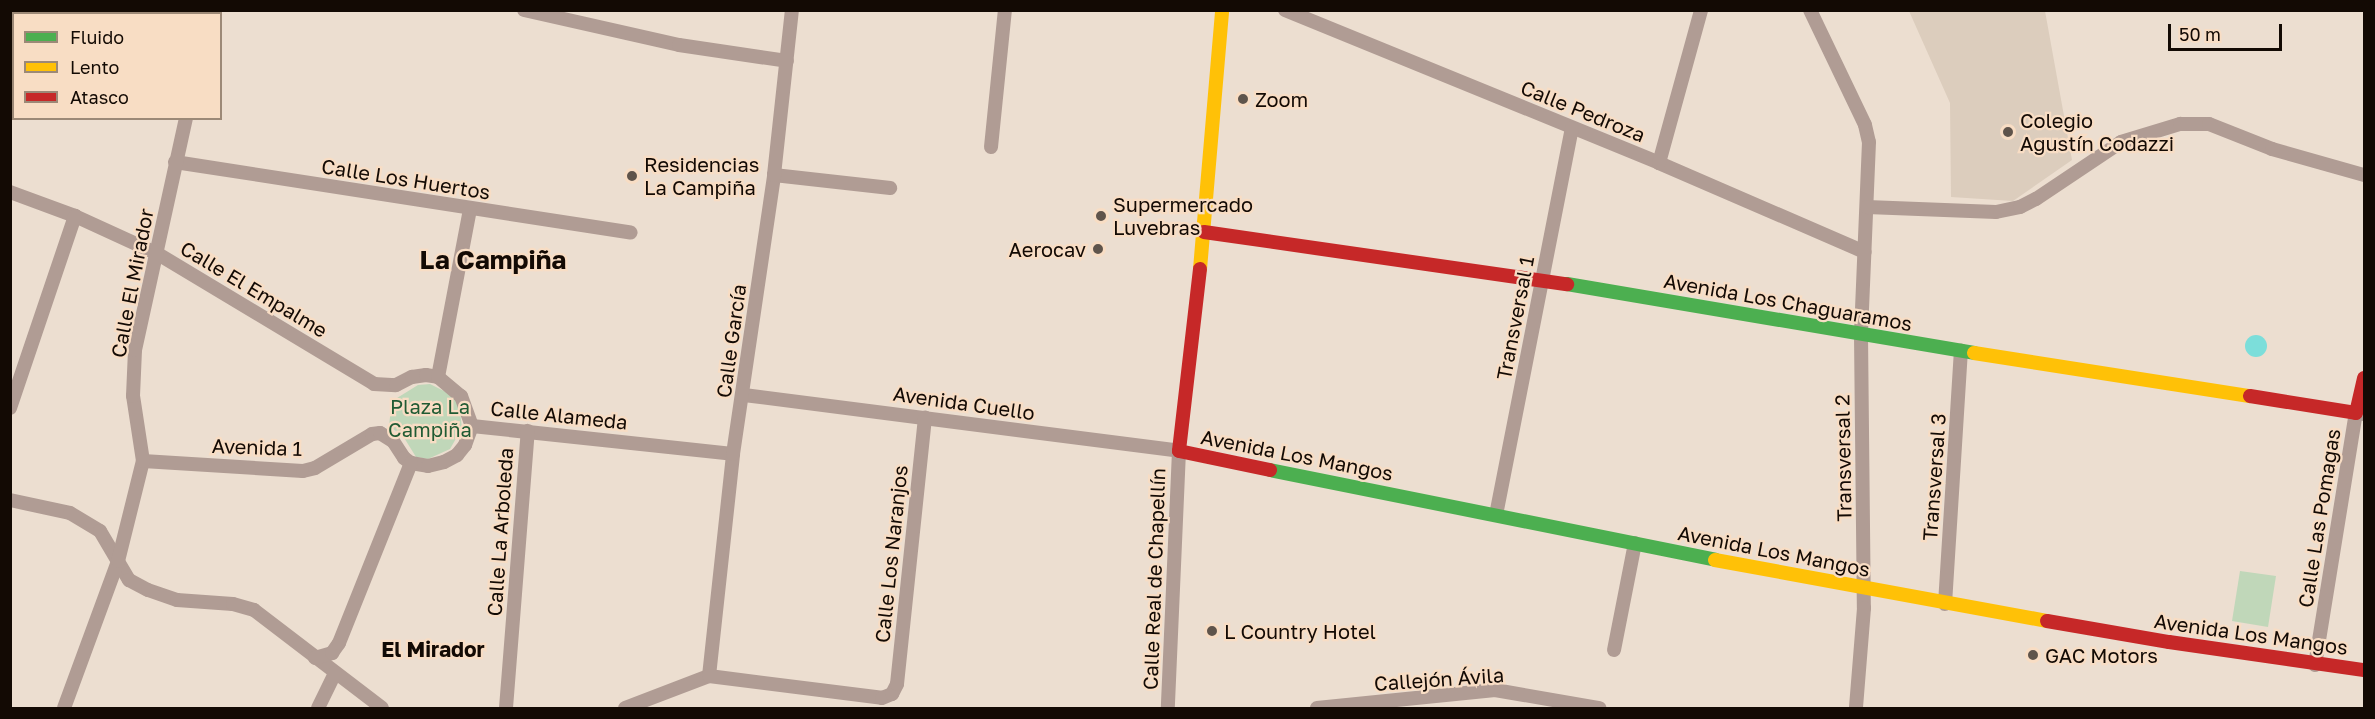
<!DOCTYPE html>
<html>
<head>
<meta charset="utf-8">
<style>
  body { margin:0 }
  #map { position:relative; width:2375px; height:719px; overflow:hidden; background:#ecded0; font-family:"Golos Text",sans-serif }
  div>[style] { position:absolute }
  .education>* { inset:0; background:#dccdbd }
  .green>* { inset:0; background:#c0d7b9 }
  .water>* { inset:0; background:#7cdeda }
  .round { border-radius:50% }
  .street>* { height:14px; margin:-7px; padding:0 7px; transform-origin:7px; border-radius:7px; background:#b09c94 }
  .fast>* { height:14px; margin:-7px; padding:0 7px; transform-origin:7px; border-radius:7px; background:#4caf50 }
  .slow>* { height:14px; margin:-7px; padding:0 7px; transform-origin:7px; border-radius:7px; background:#ffc107 }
  .jam>* { height:14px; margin:-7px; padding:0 7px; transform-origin:7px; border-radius:7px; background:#c62828 }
  .dots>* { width:16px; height:16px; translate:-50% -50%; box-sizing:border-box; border:3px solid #f8ddc4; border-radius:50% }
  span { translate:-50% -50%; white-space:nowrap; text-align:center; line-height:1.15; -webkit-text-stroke:4.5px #f8ddc4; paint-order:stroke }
  .poi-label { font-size:20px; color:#130a04 }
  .left { translate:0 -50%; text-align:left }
  .right { translate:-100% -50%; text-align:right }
  .street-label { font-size:20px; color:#130a04 }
  .park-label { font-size:20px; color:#205b33 }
  .neighbourhood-label { font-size:21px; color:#130a04; font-weight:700 }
  .district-label { font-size:26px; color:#130a04; font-weight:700 }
  .frame { position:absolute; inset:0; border:12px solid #130a04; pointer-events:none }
  .legend { position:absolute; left:12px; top:12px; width:210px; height:108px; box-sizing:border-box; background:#f8ddc4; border:2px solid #9c8977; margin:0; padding:8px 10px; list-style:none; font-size:18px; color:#130a04 }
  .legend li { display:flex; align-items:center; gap:12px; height:30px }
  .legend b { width:30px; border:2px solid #9c8977 }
  .scale { position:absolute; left:2168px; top:24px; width:114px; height:27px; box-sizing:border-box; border:3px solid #130a04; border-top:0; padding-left:8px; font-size:18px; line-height:21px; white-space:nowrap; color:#130a04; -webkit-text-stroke:4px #f8ddc4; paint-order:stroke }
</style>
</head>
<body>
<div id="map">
  <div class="education">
    <i style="clip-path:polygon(1909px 11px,2045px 11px,2072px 160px,2013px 201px,1951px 197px,1950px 103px)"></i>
  </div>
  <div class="green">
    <i style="clip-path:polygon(430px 384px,452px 395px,459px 404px,462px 428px,450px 449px,428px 459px,416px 457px,403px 436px,389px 426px,391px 408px,397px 398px,418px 385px)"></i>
    <i style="clip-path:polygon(2240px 571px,2276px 576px,2268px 627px,2232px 621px)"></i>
  </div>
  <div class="water">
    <i class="round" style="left:2245px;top:335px;width:22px;height:22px"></i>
  </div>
  <div class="street">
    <i style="left:524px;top:10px;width:159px;rotate:12.7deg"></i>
    <i style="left:679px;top:45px;width:109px;rotate:8.4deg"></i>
    <i style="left:1285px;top:10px;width:404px;rotate:22.2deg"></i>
    <i style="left:1659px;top:163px;width:224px;rotate:23.4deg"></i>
    <i style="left:1810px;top:10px;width:127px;rotate:64.4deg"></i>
    <i style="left:1865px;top:125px;width:17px;rotate:77deg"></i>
    <i style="left:1869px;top:142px;width:193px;rotate:92.4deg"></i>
    <i style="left:1861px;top:335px;width:273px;rotate:89.4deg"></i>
    <i style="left:1864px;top:608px;width:100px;rotate:94.6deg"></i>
    <i style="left:212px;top:14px;width:4px;rotate:-76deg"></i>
    <i style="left:991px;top:147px;width:138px;rotate:-84.2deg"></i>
    <i style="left:175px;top:162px;width:461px;rotate:8.8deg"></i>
    <i style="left:1659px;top:163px;width:159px;rotate:-74.6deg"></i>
    <i style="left:774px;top:175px;width:117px;rotate:6.4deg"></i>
    <i style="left:10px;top:192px;width:69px;rotate:20.3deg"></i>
    <i style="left:75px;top:216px;width:91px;rotate:24.6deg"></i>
    <i style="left:158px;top:254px;width:252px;rotate:31deg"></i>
    <i style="left:374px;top:384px;width:22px;rotate:3deg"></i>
    <i style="left:396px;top:385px;width:18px;rotate:-27deg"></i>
    <i style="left:412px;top:377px;width:14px;rotate:-8deg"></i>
    <i style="left:426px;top:375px;width:12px;rotate:9deg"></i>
    <i style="left:438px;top:377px;width:30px;rotate:40deg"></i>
    <i style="left:461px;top:396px;width:32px;rotate:70deg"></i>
    <i style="left:472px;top:426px;width:262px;rotate:6.1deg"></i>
    <i style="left:1867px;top:207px;width:129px;rotate:2.2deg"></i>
    <i style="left:1996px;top:212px;width:25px;rotate:-12deg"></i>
    <i style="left:2020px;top:207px;width:18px;rotate:-27deg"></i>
    <i style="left:2036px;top:199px;width:102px;rotate:-33.8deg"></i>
    <i style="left:2121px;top:142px;width:62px;rotate:-17deg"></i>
    <i style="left:2180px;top:124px;width:29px"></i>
    <i style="left:2209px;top:124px;width:68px;rotate:21.6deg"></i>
    <i style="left:2272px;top:149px;width:96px;rotate:15.8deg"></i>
    <i style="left:438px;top:377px;width:171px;rotate:-79.2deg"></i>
    <i style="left:744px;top:395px;width:439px;rotate:7.3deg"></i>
    <i style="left:1179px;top:451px;width:257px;rotate:92.5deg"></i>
    <i style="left:10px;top:408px;width:203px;rotate:-71.3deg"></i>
    <i style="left:143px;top:461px;width:160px;rotate:3.6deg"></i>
    <i style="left:303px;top:471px;width:12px;rotate:-14deg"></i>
    <i style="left:315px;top:468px;width:66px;rotate:-30.8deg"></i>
    <i style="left:372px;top:434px;width:8px;rotate:-7deg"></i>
    <i style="left:380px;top:433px;width:15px;rotate:32deg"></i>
    <i style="left:393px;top:441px;width:20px;rotate:57deg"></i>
    <i style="left:404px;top:458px;width:9px;rotate:36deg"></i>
    <i style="left:411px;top:463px;width:17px;rotate:10deg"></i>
    <i style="left:428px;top:466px;width:16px;rotate:-14deg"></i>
    <i style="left:444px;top:462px;width:15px;rotate:-28deg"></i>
    <i style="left:457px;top:455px;width:13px;rotate:-51deg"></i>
    <i style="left:465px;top:445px;width:20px;rotate:-70deg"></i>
    <i style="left:10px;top:500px;width:61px;rotate:12.2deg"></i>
    <i style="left:70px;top:513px;width:35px;rotate:31deg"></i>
    <i style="left:100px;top:531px;width:57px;rotate:59.4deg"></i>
    <i style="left:129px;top:580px;width:21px;rotate:28deg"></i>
    <i style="left:148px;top:590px;width:31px;rotate:19deg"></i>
    <i style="left:177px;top:600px;width:56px;rotate:4.1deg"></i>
    <i style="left:233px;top:604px;width:22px;rotate:16deg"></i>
    <i style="left:254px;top:610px;width:161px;rotate:37.4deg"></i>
    <i style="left:1496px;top:515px;width:394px;rotate:-78.9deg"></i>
    <i style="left:1945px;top:604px;width:254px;rotate:-86.4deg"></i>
    <i style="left:1614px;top:650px;width:109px;rotate:-78.9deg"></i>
    <i style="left:315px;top:658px;width:18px;rotate:-16deg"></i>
    <i style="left:332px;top:653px;width:12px;rotate:-55deg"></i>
    <i style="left:339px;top:643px;width:194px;rotate:-68.2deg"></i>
    <i style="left:2315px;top:665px;width:255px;rotate:-80.8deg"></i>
    <i style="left:2356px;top:413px;width:8px;rotate:7deg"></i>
    <i style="left:709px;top:676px;width:223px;rotate:-83.8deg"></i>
    <i style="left:733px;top:454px;width:282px;rotate:-81.6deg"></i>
    <i style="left:774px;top:175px;width:166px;rotate:-83.8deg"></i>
    <i style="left:64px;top:708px;width:157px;rotate:-69.8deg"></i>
    <i style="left:118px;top:561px;width:103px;rotate:-76deg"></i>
    <i style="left:143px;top:461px;width:66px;rotate:-98.7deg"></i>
    <i style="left:133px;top:396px;width:46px;rotate:-87.5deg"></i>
    <i style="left:135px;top:350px;width:238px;rotate:-77.6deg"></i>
    <i style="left:318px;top:708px;width:39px;rotate:-64deg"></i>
    <i style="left:506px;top:708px;width:278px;rotate:-85.5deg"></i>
    <i style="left:625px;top:708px;width:90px;rotate:-20.9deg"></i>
    <i style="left:709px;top:676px;width:174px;rotate:7.2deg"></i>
    <i style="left:882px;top:698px;width:11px;rotate:-22deg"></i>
    <i style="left:892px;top:694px;width:11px;rotate:-63deg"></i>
    <i style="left:897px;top:684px;width:268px;rotate:-84deg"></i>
    <i style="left:1317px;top:708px;width:179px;rotate:-5.8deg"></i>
    <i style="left:1495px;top:690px;width:106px;rotate:9.8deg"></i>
  </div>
  <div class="fast">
    <i style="left:1567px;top:284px;width:413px;rotate:9.6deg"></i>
    <i style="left:1270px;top:470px;width:454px;rotate:11.4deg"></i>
  </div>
  <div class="slow">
    <i style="left:1200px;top:269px;width:260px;rotate:-85.1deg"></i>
    <i style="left:1974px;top:353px;width:279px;rotate:8.9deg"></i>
    <i style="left:1715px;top:560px;width:338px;rotate:10.4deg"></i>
  </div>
  <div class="jam">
    <i style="left:1204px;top:232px;width:367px;rotate:8.2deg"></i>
    <i style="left:1200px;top:269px;width:183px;rotate:96.6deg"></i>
    <i style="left:1179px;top:451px;width:93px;rotate:11.8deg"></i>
    <i style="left:2250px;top:396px;width:107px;rotate:9.1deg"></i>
    <i style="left:2356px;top:413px;width:36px;rotate:-77deg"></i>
    <i style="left:2047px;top:621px;width:124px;rotate:9.8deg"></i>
    <i style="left:2169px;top:642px;width:197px;rotate:8.2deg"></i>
  </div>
  <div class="dots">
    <i style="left:1243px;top:99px;background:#5f544b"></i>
    <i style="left:2008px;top:132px;background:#5f544b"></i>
    <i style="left:632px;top:176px;background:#5f544b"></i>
    <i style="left:1101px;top:216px;background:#5f544b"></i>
    <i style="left:1098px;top:249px;background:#5f544b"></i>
    <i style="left:1212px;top:631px;background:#5f544b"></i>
    <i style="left:2033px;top:655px;background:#5f544b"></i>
  </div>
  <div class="poi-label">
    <span class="left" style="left:1255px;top:99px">Zoom</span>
    <span class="left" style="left:2020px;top:132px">Colegio<br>Agustín Codazzi</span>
    <span class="left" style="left:644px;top:176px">Residencias<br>La Campiña</span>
    <span class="left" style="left:1113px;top:216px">Supermercado<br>Luvebras</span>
    <span class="right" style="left:1086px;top:249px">Aerocav</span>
    <span class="left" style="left:1224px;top:631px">L Country Hotel</span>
    <span class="left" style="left:2045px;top:655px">GAC Motors</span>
  </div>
  <div class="street-label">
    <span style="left:1583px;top:111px;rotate:22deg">Calle Pedroza</span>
    <span style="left:406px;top:179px;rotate:9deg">Calle Los Huertos</span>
    <span style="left:132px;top:283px;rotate:-79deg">Calle El Mirador</span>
    <span style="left:254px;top:289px;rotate:31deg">Calle El Empalme</span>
    <span style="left:1788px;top:302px;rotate:10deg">Avenida Los Chaguaramos</span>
    <span style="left:1515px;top:318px;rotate:-79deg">Transversal 1</span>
    <span style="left:731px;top:341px;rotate:-82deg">Calle García</span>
    <span style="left:964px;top:403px;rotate:8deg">Avenida Cuello</span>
    <span style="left:559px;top:415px;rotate:6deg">Calle Alameda</span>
    <span style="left:257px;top:447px;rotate:2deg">Avenida 1</span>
    <span style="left:1297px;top:455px;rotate:11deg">Avenida Los Mangos</span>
    <span style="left:1843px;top:458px;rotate:-91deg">Transversal 2</span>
    <span style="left:1934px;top:477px;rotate:-86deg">Transversal 3</span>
    <span style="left:2319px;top:518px;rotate:-81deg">Calle Las Pomagas</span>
    <span style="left:500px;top:532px;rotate:-86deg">Calle La Arboleda</span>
    <span style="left:1774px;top:551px;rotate:11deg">Avenida Los Mangos</span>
    <span style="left:891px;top:554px;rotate:-84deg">Calle Los Naranjos</span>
    <span style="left:1154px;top:579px;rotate:-88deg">Calle Real de Chapellín</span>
    <span style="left:2251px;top:634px;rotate:8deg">Avenida Los Mangos</span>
    <span style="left:1439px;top:679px;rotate:-4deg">Callejón Ávila</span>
  </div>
  <div class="park-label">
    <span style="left:430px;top:418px">Plaza La<br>Campiña</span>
  </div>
  <div class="neighbourhood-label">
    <span style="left:433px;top:649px">El Mirador</span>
  </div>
  <div class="district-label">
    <span style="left:493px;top:260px">La Campiña</span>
  </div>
  <div class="frame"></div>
  <ul class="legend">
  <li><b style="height:8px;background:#4caf50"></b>Fluido</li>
  <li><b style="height:8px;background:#ffc107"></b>Lento</li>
  <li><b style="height:8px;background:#c62828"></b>Atasco</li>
  </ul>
  <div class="scale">50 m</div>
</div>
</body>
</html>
